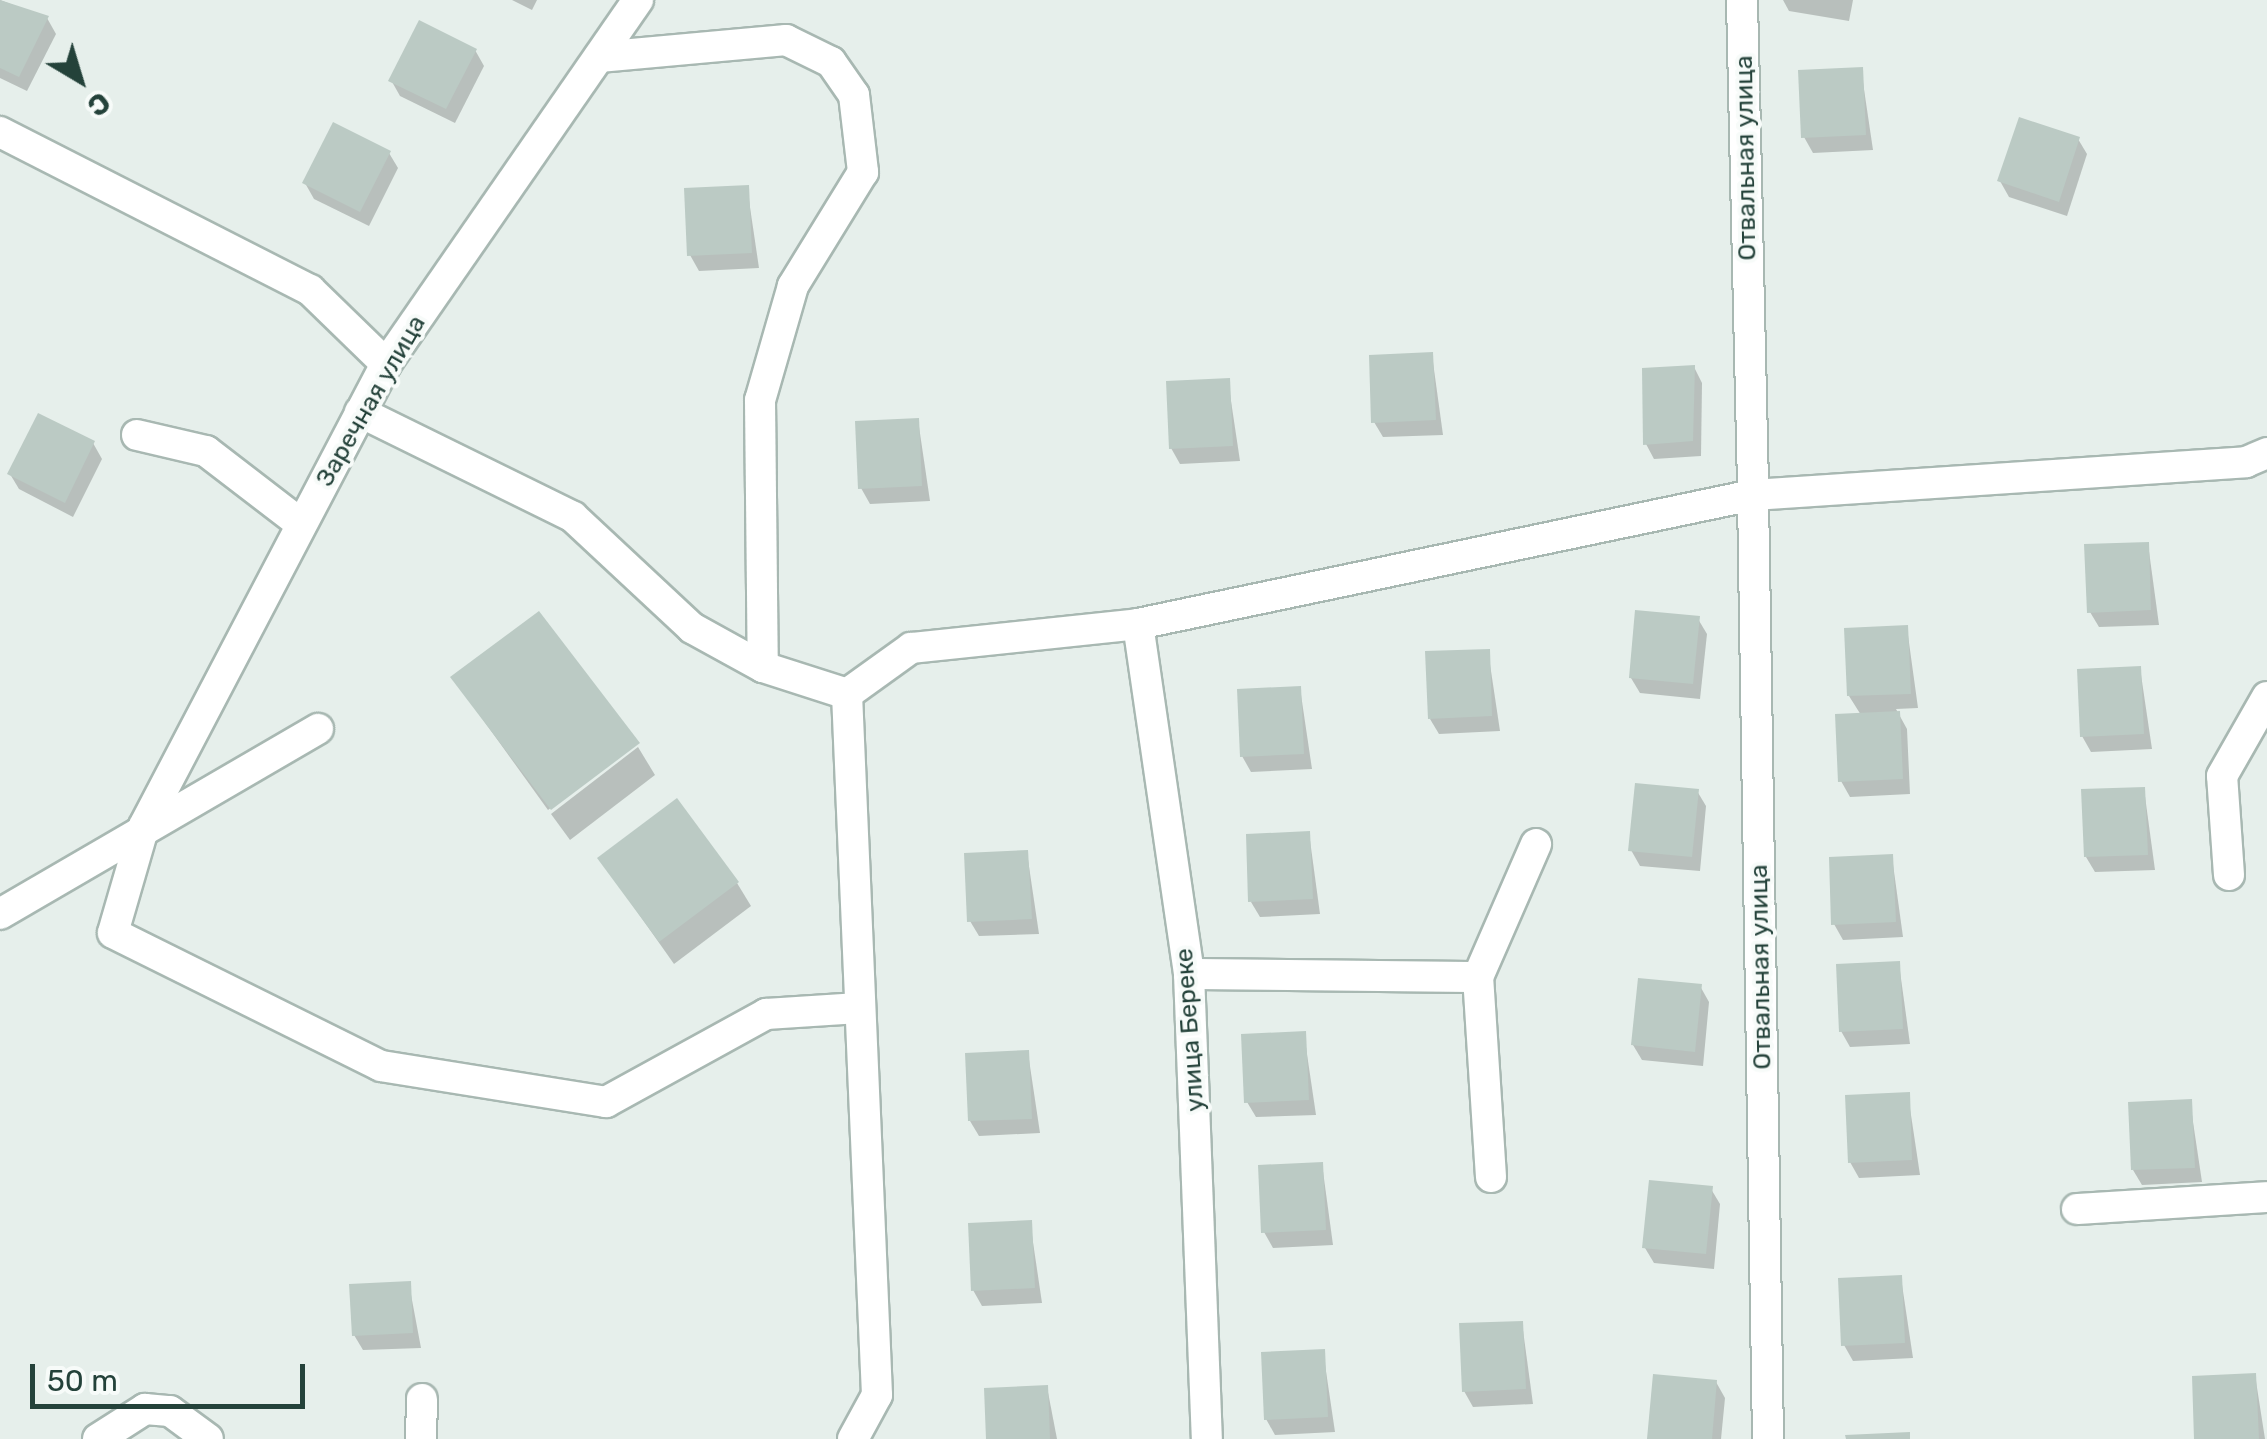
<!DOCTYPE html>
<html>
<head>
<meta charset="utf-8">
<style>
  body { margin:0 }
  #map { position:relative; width:2267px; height:1439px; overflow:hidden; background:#e6efeb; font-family:Rubik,sans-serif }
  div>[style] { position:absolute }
  .shadow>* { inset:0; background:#0003 }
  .building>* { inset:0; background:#bbcac4 }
  .roads { filter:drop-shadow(2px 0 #a8b8b2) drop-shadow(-2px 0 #a8b8b2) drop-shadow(0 2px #a8b8b2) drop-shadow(0 -2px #a8b8b2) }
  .minor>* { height:30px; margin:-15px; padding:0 15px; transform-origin:15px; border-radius:15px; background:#fff }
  span { translate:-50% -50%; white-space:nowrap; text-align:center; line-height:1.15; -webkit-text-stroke:8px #f7fbf9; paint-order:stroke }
  .street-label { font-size:25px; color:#24423a }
  .north { position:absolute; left:30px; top:30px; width:100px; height:100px; -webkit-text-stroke:8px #f7fbf9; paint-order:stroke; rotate:142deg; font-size:28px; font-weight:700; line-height:40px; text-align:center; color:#24423a }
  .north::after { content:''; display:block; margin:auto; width:35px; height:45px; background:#24423a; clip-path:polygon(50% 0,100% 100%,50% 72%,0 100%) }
  .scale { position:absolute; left:30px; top:1364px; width:275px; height:45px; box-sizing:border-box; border:5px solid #24423a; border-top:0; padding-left:12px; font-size:30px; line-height:35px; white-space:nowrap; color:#24423a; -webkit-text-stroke:8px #f7fbf9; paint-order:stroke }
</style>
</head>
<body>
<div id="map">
  <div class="shadow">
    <i style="clip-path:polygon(0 0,47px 18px,56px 34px,27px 91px,0 78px)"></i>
    <i style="clip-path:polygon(512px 0,537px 0,532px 10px)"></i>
    <i style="clip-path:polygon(1783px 0,1853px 0,1849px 21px,1789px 11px)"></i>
    <i style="clip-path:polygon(475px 50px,484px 66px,455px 123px,400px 96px,391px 80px)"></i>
    <i style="clip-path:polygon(1861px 69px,1873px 150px,1813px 153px,1804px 137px)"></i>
    <i style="clip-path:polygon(2078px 139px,2087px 154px,2067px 216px,2009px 197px,2000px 181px)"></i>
    <i style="clip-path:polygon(389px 153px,398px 168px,369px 226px,314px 199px,305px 183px)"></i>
    <i style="clip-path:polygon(747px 187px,759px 268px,699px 271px,690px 255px)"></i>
    <i style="clip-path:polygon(1432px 355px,1443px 435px,1383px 437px,1374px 422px)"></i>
    <i style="clip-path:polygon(1694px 367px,1702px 383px,1701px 456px,1654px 459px,1646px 444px)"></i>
    <i style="clip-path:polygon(1228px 381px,1240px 461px,1180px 464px,1171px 448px)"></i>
    <i style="clip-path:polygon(918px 420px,930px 501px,870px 504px,861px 488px)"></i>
    <i style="clip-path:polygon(93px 443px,102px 459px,73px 517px,19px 489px,10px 474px)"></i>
    <i style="clip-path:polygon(2148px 544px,2159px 625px,2099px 627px,2090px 612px)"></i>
    <i style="clip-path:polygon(1698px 619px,1707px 634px,1700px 699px,1640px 693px,1631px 678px)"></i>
    <i style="clip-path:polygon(1907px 628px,1918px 708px,1896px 709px,1907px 729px,1910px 794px,1850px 797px,1841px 781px,1861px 715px,1849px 696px)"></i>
    <i style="clip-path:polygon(1488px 651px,1500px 731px,1439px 734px,1430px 719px)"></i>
    <i style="clip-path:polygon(2140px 668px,2152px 749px,2091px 752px,2082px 736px)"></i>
    <i style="clip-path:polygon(453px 678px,636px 742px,548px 810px)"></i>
    <i style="clip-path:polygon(1300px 688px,1312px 769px,1251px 772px,1242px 756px)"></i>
    <i style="clip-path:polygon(638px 747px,655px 775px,570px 840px,551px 814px)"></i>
    <i style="clip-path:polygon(2144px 789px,2155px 870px,2095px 872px,2086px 857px)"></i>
    <i style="clip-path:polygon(1697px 791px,1706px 806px,1700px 871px,1640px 866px,1631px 850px)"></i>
    <i style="clip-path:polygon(1309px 833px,1320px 914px,1260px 917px,1251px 902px)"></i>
    <i style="clip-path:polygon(1027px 853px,1039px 934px,979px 936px,970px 921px)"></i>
    <i style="clip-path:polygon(1892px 857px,1903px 937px,1843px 940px,1834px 924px)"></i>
    <i style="clip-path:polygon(600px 859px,737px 883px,751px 906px,674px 964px)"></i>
    <i style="clip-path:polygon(1899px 964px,1910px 1044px,1850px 1047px,1841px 1031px)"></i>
    <i style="clip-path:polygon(1700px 986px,1709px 1002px,1703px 1066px,1642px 1060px,1633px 1045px)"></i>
    <i style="clip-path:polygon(1304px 1034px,1316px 1115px,1256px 1117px,1247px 1102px)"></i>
    <i style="clip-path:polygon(1028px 1053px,1040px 1133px,979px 1136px,970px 1121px)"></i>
    <i style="clip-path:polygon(1908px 1095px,1920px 1175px,1859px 1178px,1850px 1162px)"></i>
    <i style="clip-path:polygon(2190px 1102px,2202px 1182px,2142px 1185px,2133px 1170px)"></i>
    <i style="clip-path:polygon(1322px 1164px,1333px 1245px,1273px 1248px,1264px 1232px)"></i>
    <i style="clip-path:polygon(1711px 1189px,1720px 1204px,1714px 1269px,1654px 1263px,1645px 1248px)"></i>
    <i style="clip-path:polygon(1030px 1222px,1042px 1303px,982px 1306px,973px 1290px)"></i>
    <i style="clip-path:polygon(1901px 1278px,1913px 1358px,1853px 1361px,1844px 1345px)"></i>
    <i style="clip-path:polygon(409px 1284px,421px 1348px,363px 1350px,354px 1335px)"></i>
    <i style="clip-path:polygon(1522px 1323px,1533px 1404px,1473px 1407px,1464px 1391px)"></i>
    <i style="clip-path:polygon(1323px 1351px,1335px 1432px,1275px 1435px,1266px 1419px)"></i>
    <i style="clip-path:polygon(2255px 1375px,2265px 1439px,2197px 1439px)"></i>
    <i style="clip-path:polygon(1716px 1382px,1725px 1398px,1721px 1439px,1649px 1439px)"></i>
    <i style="clip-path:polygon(1047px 1387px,1057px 1439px,988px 1439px)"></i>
  </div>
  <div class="building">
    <i style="clip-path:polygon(0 0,49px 16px,19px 77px,0 68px)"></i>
    <i style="clip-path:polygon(419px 20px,477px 49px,446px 109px,388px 81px)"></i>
    <i style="clip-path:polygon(1863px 67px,1866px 135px,1801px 138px,1798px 70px)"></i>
    <i style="clip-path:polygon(2019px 117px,2080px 137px,2059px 202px,1997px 181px)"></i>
    <i style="clip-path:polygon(333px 122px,391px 151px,360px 212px,302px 183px)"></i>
    <i style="clip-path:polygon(749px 185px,752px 253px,687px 256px,684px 188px)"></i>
    <i style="clip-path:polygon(1433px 352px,1436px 420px,1371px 423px,1369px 355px)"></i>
    <i style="clip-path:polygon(1695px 365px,1693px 441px,1643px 445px,1642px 368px)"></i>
    <i style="clip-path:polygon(1230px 378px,1233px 446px,1169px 449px,1166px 381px)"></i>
    <i style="clip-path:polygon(38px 413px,95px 441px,65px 503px,7px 474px)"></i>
    <i style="clip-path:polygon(919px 418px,922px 486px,858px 489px,855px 421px)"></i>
    <i style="clip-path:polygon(2149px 542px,2151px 610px,2087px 613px,2084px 544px)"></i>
    <i style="clip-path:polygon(1635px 610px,1700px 616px,1693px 684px,1629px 678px)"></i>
    <i style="clip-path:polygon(539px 611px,640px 743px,551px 810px,450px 677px)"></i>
    <i style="clip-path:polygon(1908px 625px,1911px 694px,1847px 696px,1844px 628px)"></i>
    <i style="clip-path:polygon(1490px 649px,1492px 716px,1428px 719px,1425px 651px)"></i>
    <i style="clip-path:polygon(2141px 666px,2144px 734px,2080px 737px,2077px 669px)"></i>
    <i style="clip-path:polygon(1301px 686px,1304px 754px,1240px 757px,1237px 689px)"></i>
    <i style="clip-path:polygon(1900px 711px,1903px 779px,1838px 782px,1835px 714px)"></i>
    <i style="clip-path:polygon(1635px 783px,1699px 789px,1692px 857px,1628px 851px)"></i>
    <i style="clip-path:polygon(2145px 787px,2148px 855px,2084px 857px,2081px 789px)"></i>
    <i style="clip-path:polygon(677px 798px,739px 882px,659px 942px,597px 858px)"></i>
    <i style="clip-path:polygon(1310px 831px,1313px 899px,1248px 902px,1246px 834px)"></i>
    <i style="clip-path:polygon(1028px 850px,1032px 919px,967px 922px,964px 853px)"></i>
    <i style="clip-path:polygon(1893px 854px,1896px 922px,1831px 925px,1829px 857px)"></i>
    <i style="clip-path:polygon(1900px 961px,1903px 1029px,1839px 1032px,1836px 964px)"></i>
    <i style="clip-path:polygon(1638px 978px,1702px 984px,1695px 1052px,1631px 1045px)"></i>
    <i style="clip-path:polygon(1306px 1031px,1309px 1100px,1244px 1103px,1241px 1034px)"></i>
    <i style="clip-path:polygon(1029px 1050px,1032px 1119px,968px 1121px,965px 1053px)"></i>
    <i style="clip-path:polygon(1910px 1092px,1912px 1160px,1848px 1163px,1845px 1095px)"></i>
    <i style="clip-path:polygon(2192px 1099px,2195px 1168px,2131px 1170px,2128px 1102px)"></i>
    <i style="clip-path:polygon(1323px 1162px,1326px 1230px,1261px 1233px,1258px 1165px)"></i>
    <i style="clip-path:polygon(1649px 1180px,1713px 1186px,1706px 1254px,1642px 1248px)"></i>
    <i style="clip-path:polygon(1032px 1220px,1035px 1288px,971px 1291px,968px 1223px)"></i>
    <i style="clip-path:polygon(1902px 1275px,1905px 1343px,1841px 1346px,1838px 1278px)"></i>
    <i style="clip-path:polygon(411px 1281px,413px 1333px,352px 1336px,349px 1284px)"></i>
    <i style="clip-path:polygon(1523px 1321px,1526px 1389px,1462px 1392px,1459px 1323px)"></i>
    <i style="clip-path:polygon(1325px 1349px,1328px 1417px,1264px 1420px,1261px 1352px)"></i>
    <i style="clip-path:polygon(2256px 1373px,2259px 1439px,2194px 1439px,2192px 1376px)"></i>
    <i style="clip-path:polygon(1653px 1374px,1717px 1380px,1712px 1439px,1647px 1439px)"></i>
    <i style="clip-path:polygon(1048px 1385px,1050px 1439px,986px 1439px,984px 1388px)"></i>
    <i style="clip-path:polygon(1910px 1432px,1910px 1439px,1846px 1439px,1845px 1435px)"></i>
  </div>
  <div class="roads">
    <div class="minor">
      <i style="left:638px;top:0;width:443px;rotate:124.7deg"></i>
      <i style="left:386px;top:364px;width:522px;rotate:117.65deg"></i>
      <i style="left:144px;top:826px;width:111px;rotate:106.2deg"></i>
      <i style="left:113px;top:933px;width:299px;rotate:26.4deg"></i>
      <i style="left:381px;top:1066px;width:228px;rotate:9.1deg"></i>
      <i style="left:606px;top:1102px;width:183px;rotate:-28.8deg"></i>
      <i style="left:766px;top:1014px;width:93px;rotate:-3.7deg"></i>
      <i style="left:1742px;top:0;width:495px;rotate:88.7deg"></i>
      <i style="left:1753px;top:495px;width:494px;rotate:-3.8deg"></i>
      <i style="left:2246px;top:462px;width:23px;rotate:-23deg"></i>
      <i style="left:599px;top:57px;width:188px;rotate:-5.2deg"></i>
      <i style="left:786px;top:40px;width:50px;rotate:26.1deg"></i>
      <i style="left:831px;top:62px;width:40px;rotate:55.1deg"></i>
      <i style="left:854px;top:95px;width:78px;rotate:83.3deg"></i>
      <i style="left:863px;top:172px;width:134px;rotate:121.6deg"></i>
      <i style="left:793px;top:286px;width:119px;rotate:106.1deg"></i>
      <i style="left:760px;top:400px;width:267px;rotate:89.4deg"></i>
      <i style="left:0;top:132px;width:348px;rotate:27deg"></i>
      <i style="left:310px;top:290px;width:106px;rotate:44.2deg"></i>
      <i style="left:360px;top:412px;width:237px;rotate:26.2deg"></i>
      <i style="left:573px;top:517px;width:163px;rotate:43deg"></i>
      <i style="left:692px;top:628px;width:81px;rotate:28.8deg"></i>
      <i style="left:763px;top:667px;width:88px;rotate:17.8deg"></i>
      <i style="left:137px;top:435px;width:71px;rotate:13.1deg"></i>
      <i style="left:206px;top:451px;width:120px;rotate:37.5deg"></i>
      <i style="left:1138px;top:624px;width:354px;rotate:81.7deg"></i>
      <i style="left:1189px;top:974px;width:465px;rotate:87.8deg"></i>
      <i style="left:2229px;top:875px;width:99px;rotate:-94deg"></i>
      <i style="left:2222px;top:776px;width:91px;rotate:-60.3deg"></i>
      <i style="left:0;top:914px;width:368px;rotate:-30.2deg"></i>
      <i style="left:1189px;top:974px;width:289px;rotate:0.6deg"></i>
      <i style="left:1491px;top:1177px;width:200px;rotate:-93.7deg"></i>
      <i style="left:1478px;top:977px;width:145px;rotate:-66.4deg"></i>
      <i style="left:2077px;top:1209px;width:190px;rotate:-3.6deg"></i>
      <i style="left:98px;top:1439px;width:56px;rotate:-32.6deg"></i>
      <i style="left:145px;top:1409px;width:25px;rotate:5deg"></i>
      <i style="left:170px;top:1411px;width:47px;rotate:36.4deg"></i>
      <i style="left:421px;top:1439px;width:40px;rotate:-88.6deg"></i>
      <i style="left:853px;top:1439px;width:50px;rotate:-61.4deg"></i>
      <i style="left:877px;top:1395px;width:702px;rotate:-92.45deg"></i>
      <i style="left:847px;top:694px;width:79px;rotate:-35.7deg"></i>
      <i style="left:911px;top:648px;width:228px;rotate:-6deg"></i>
      <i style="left:1138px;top:624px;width:628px;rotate:-11.85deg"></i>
      <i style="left:1753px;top:495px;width:944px;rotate:89.09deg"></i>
    </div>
  </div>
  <div class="street-label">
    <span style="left:1746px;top:158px;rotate:-91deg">Отвальная улица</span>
    <span style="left:371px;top:401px;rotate:-60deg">Заречная улица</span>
    <span style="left:1761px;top:967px;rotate:-91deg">Отвальная улица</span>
    <span style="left:1190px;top:1030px;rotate:-94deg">улица Береке</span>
  </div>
  <div class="north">С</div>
  <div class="scale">50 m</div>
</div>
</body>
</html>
